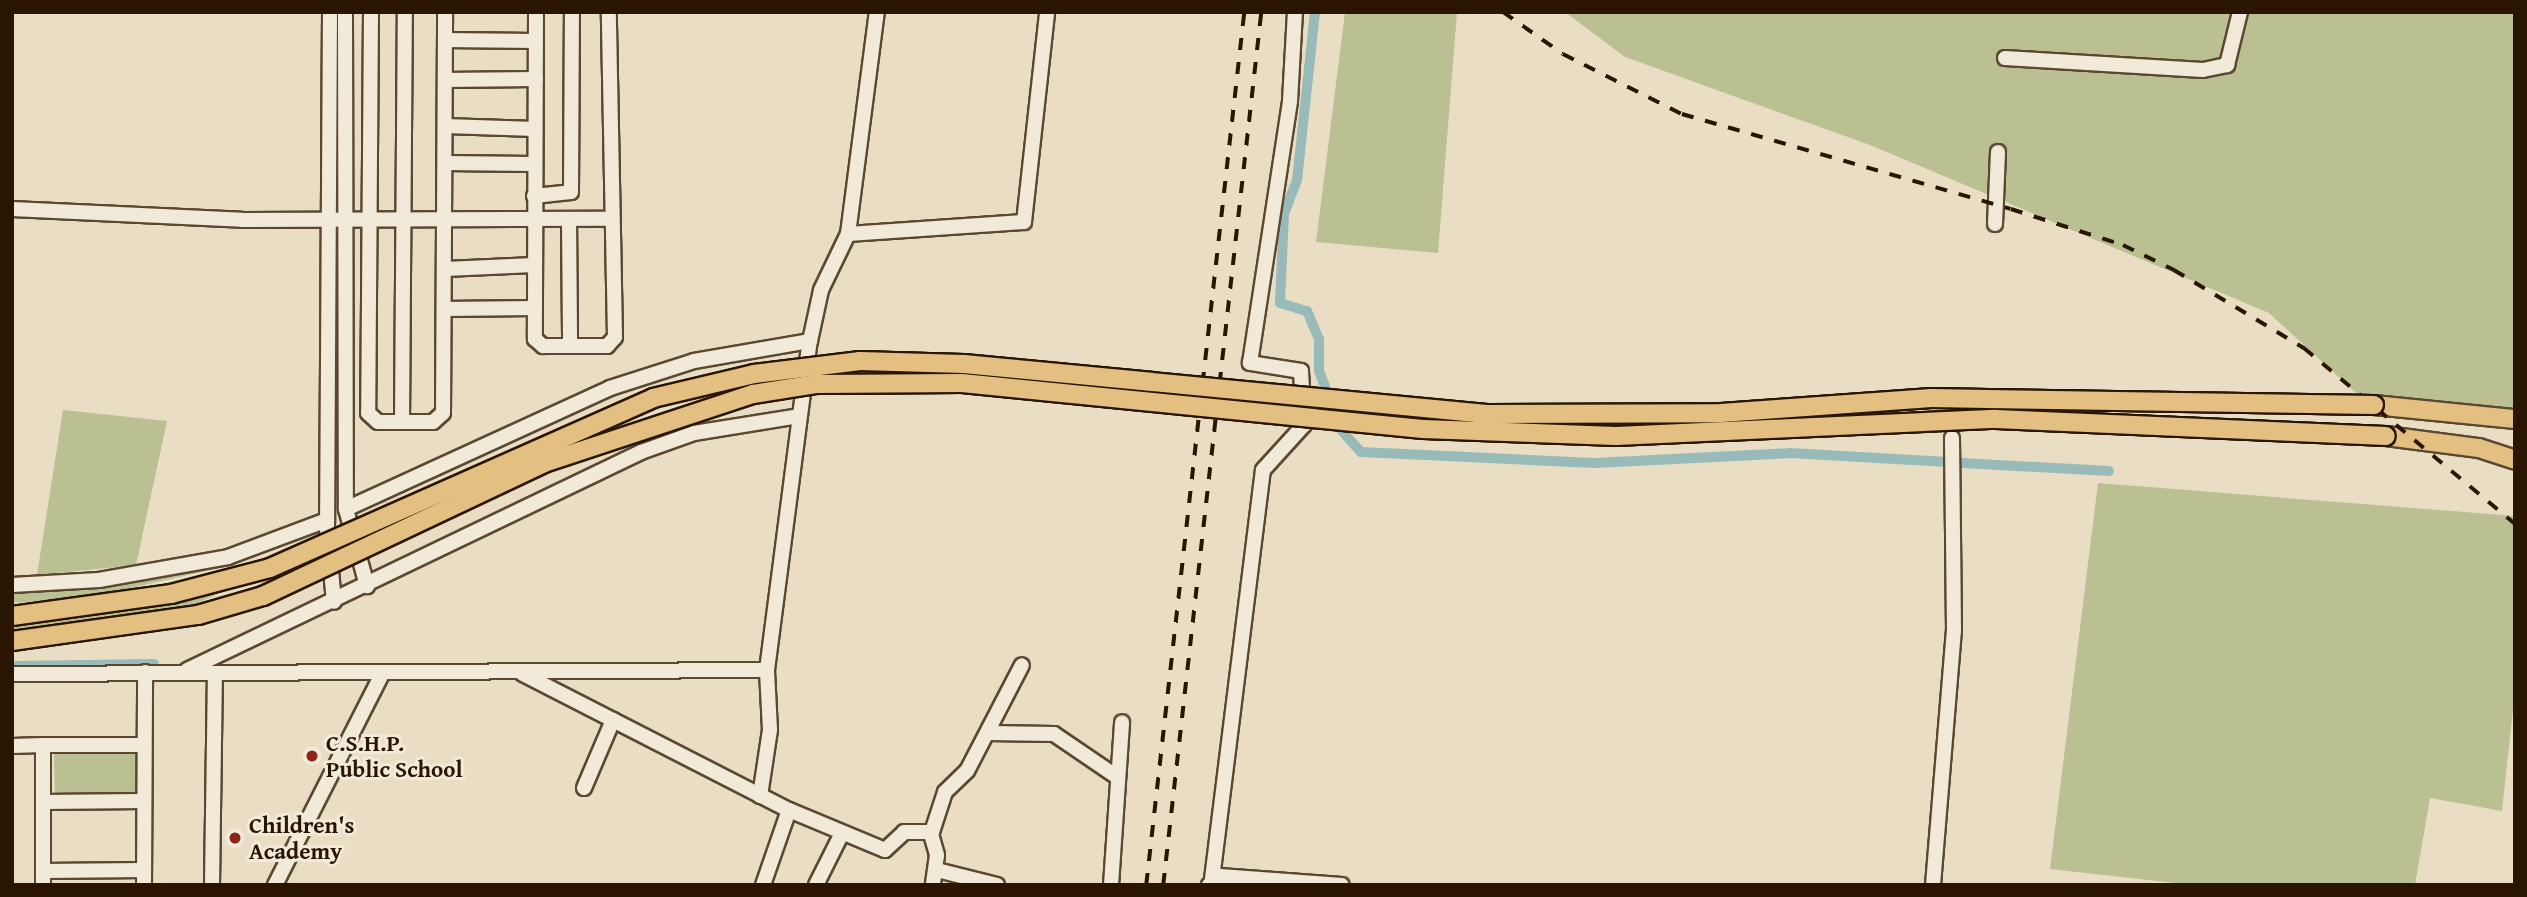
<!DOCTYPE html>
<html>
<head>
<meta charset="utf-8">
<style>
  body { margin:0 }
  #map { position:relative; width:2527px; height:897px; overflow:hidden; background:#e9dec4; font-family:"Gentium Book Plus",serif }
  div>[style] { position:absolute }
  .green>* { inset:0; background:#bac091 }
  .canal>* { height:10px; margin:-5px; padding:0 5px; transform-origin:5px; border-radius:5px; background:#98bbb9 }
  .roads { filter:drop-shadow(2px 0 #5a4831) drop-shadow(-2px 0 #5a4831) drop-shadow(0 2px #5a4831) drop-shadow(0 -2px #5a4831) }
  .minor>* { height:14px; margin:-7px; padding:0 7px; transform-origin:7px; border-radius:7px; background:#f1ead9 }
  .major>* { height:18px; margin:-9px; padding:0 9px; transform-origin:9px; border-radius:9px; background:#e4bf82 }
  .rail>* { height:3.5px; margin-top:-1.75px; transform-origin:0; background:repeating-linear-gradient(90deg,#2a1600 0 12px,transparent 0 24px) }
  .bridges { filter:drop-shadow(2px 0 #2a1600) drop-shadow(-2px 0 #2a1600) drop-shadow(0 2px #2a1600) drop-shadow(0 -2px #2a1600) }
  .major-bridge>* { height:18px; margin:-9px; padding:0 9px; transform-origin:9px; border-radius:9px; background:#e4bf82 }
  .dots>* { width:19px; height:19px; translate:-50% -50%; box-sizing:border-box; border:4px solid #f1ead9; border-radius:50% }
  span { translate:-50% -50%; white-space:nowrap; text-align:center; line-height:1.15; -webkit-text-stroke:6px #f1ead9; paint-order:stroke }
  .poi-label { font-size:23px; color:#2a1600; font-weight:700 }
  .left { translate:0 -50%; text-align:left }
  .frame { position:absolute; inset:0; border:14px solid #2a1600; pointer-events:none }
</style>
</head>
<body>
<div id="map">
  <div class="green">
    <i style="clip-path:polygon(1345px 12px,1457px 12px,1438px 253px,1316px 242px)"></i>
    <i style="clip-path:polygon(1565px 12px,2515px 12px,2515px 412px,2378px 413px,2269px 313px,1870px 145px,1625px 57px)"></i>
    <i style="clip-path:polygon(63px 410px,167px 421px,136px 565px,37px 575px)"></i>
    <i style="clip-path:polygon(2098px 483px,2515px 516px,2515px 691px,2502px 811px,2430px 798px,2415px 885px,2193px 885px,2050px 869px)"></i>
    <i style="clip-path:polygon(224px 567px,94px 596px,12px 603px,12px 590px)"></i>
    <i style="clip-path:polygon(240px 584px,193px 605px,134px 619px,12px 632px,12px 624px,132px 611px)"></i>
    <i style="clip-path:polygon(140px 750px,141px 799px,55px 800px,54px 751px)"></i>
  </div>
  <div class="canal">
    <i style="left:1315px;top:12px;width:169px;rotate:96.1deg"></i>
    <i style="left:1297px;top:180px;width:36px;rotate:111deg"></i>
    <i style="left:1284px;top:214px;width:89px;rotate:92.6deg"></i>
    <i style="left:1280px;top:303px;width:28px;rotate:17deg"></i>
    <i style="left:1307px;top:311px;width:30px;rotate:67deg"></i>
    <i style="left:1319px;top:339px;width:32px;rotate:90deg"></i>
    <i style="left:1319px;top:371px;width:64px;rotate:69deg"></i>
    <i style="left:1342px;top:431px;width:28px;rotate:48deg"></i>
    <i style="left:1361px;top:452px;width:234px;rotate:2.7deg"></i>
    <i style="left:1595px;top:463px;width:195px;rotate:-2.9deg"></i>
    <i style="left:1790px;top:453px;width:154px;rotate:3.3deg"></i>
    <i style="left:1962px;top:463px;width:147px;rotate:3.1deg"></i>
    <i style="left:12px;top:666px;width:142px;rotate:-0.8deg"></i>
  </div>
  <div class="roads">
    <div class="minor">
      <i style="left:330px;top:12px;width:516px;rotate:90.33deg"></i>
      <i style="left:327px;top:528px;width:74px;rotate:84.6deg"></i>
      <i style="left:345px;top:12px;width:497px;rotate:89.9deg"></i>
      <i style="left:346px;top:509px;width:80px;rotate:74.7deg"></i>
      <i style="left:371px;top:12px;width:401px;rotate:90.4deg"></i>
      <i style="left:368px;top:413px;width:13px;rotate:42deg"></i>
      <i style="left:378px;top:422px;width:55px"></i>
      <i style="left:433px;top:422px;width:13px;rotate:-42deg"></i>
      <i style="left:443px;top:413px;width:401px;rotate:-89.7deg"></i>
      <i style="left:536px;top:12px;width:327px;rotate:90.2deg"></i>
      <i style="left:535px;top:339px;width:11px;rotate:41deg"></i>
      <i style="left:543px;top:346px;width:64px"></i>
      <i style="left:607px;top:346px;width:12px;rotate:-48deg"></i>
      <i style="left:615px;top:337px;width:325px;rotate:-91.1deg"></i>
      <i style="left:445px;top:40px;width:91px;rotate:0.6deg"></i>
      <i style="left:2005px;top:58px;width:198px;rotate:3.5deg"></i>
      <i style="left:2203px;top:70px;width:25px;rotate:-12deg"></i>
      <i style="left:2227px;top:65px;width:55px;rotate:-76.2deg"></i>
      <i style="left:445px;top:80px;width:91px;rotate:-0.6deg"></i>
      <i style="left:445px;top:126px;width:90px;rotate:1.9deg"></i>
      <i style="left:445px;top:163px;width:88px;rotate:0.7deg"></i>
      <i style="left:534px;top:196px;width:37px;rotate:-6deg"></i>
      <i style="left:571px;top:192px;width:180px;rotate:-89.7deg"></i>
      <i style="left:12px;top:209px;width:230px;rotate:2.7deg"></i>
      <i style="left:242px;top:220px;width:368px;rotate:-0.2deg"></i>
      <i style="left:569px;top:219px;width:127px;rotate:89.5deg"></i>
      <i style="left:1995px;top:224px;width:72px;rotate:-87.6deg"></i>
      <i style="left:848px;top:234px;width:176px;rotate:-3.9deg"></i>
      <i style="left:1024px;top:222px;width:211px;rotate:-83.7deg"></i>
      <i style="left:445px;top:269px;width:89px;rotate:-2.6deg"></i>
      <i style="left:444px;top:309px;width:91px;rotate:-0.6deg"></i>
      <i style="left:402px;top:422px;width:410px;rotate:-89.6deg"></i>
      <i style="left:346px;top:509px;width:290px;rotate:-24.6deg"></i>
      <i style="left:610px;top:388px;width:88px;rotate:-17.8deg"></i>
      <i style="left:694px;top:361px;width:118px;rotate:-9.8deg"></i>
      <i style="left:12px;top:585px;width:87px;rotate:-3.3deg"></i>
      <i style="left:99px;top:580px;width:131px;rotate:-10.1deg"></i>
      <i style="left:228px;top:557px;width:106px;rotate:-20.5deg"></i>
      <i style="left:187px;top:670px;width:504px;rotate:-25.65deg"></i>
      <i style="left:641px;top:452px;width:56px;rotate:-19.7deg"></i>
      <i style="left:694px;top:433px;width:106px;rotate:-9.2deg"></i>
      <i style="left:12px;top:674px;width:755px;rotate:-0.3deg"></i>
      <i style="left:767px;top:670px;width:332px;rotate:-82.6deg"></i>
      <i style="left:810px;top:341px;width:52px;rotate:-77.8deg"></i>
      <i style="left:821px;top:290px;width:62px;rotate:-64.3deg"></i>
      <i style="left:848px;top:234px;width:224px;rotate:-82.6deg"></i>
      <i style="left:523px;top:674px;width:299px;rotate:27.1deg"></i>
      <i style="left:789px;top:810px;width:104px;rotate:22.6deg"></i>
      <i style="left:885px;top:850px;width:26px;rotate:-43deg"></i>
      <i style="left:904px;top:832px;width:28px"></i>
      <i style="left:932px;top:832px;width:42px;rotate:-72deg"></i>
      <i style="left:945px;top:792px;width:30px;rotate:-44deg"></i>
      <i style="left:967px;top:771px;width:119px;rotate:-62.6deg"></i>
      <i style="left:988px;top:733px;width:66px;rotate:0.9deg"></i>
      <i style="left:1054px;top:734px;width:76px;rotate:34.3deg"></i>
      <i style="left:12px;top:746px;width:31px;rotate:-2deg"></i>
      <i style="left:584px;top:788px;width:74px;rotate:-66.9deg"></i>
      <i style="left:760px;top:796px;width:67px;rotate:-81.4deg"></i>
      <i style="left:770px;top:730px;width:60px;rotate:-92.9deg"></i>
      <i style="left:43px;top:802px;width:100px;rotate:-0.6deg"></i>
      <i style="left:931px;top:834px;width:22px;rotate:74deg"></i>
      <i style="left:937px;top:855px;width:30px;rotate:98deg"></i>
      <i style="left:937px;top:870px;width:62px;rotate:14deg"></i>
      <i style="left:43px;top:871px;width:101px;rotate:-0.6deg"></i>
      <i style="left:1212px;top:879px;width:412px;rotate:-82.9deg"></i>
      <i style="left:1263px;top:470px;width:61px;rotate:-47.7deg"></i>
      <i style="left:1304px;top:425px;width:54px;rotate:-93.2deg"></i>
      <i style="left:1301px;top:371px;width:52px;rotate:-171.1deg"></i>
      <i style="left:1250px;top:363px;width:265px;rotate:-81.3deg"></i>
      <i style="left:1290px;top:101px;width:89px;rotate:-86.8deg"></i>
      <i style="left:43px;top:885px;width:140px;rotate:-90deg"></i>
      <i style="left:43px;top:745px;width:100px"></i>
      <i style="left:144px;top:885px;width:213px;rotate:-89.7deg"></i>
      <i style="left:212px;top:885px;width:212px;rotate:-89.2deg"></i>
      <i style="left:275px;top:885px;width:237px;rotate:-63.1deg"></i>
      <i style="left:763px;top:885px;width:79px;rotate:-70.9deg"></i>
      <i style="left:816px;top:885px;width:58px;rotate:-63.4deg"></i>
      <i style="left:1111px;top:885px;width:163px;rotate:-86.1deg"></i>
      <i style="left:1209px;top:885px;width:14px;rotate:-39deg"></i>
      <i style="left:1220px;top:876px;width:122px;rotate:4.2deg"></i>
      <i style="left:1933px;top:885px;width:256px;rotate:-85.3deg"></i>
      <i style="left:1954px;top:630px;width:192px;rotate:-90.6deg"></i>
    </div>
    <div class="major">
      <i style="left:2374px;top:405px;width:142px;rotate:5.7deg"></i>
      <i style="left:2386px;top:436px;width:94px;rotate:7.4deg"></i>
      <i style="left:2479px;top:448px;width:38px;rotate:18deg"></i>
    </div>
  </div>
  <div class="rail">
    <i style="left:1503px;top:12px;width:73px;rotate:35deg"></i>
    <i style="left:1563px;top:54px;width:133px;rotate:26.8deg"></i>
    <i style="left:1682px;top:114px;width:342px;rotate:16.1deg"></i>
    <i style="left:2011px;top:209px;width:118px;rotate:17.8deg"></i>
    <i style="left:2123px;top:245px;width:57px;rotate:26.1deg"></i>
    <i style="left:2174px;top:270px;width:152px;rotate:31deg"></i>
    <i style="left:2304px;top:348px;width:275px;rotate:39.8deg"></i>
    <i style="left:1146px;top:885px;width:878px;rotate:-83.59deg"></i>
    <i style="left:1163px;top:885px;width:878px;rotate:-83.59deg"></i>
  </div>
  <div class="bridges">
    <div class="major-bridge">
      <i style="left:12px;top:616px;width:161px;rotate:-7.9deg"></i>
      <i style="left:171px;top:594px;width:102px;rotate:-14.7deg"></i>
      <i style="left:270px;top:568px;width:419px;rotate:-23.9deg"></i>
      <i style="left:653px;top:398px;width:104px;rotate:-13.4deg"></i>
      <i style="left:754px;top:374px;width:107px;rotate:-7deg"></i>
      <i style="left:860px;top:361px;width:104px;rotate:1.7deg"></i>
      <i style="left:964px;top:364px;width:525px;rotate:5.46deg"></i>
      <i style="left:1487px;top:414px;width:234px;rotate:-0.2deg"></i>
      <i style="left:1721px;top:413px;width:211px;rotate:-4.1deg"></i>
      <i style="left:1931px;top:398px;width:443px;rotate:0.9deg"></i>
      <i style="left:12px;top:641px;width:188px;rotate:-8deg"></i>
      <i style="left:198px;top:615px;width:68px;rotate:-16.3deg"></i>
      <i style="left:263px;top:596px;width:311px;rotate:-25.3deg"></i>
      <i style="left:544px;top:463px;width:220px;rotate:-18.3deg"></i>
      <i style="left:753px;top:394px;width:65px;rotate:-8.9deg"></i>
      <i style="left:817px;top:384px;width:145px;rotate:-0.4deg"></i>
      <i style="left:962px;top:383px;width:463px;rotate:5.7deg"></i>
      <i style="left:1423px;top:429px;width:193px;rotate:2.1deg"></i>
      <i style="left:1616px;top:436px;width:380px;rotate:-2.6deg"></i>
      <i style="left:1996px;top:419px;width:390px;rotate:2.5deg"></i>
    </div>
  </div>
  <div class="dots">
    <i style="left:312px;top:756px;background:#8f2418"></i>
    <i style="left:235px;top:838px;background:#8f2418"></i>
  </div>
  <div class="poi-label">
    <span class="left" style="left:326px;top:756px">C.S.H.P.<br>Public School</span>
    <span class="left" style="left:249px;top:838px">Children's<br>Academy</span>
  </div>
  <div class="frame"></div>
</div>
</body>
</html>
